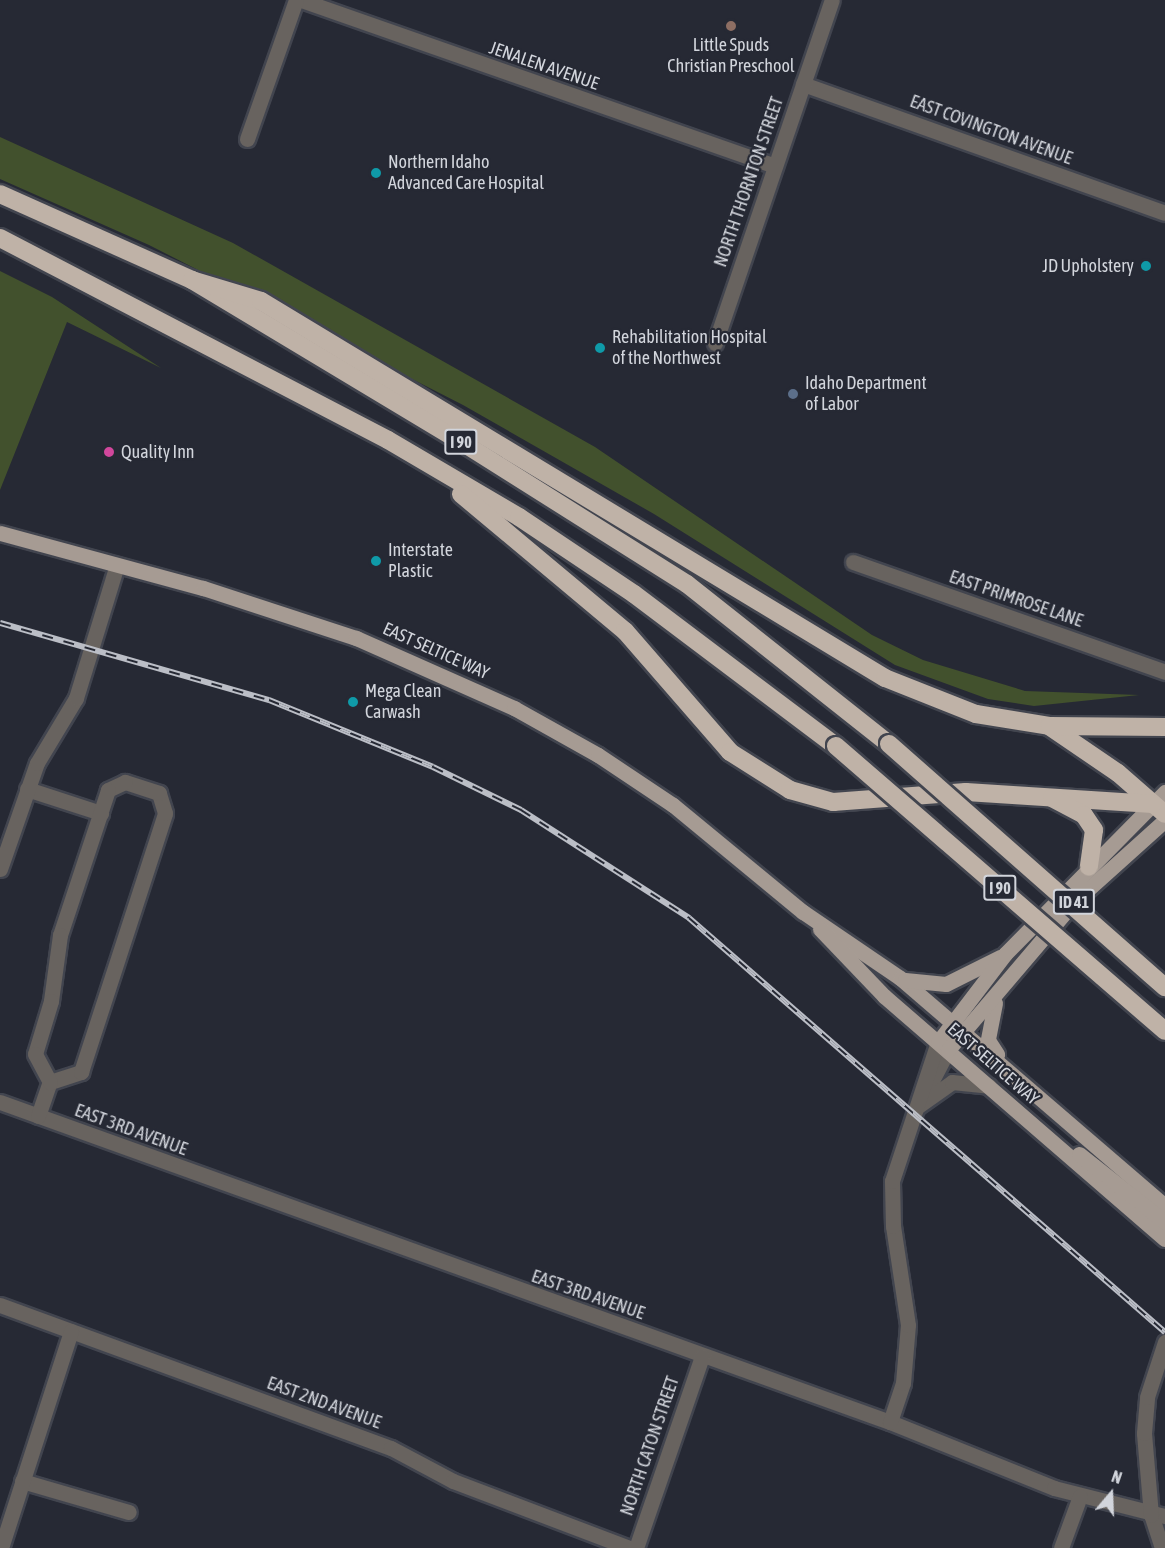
<!DOCTYPE html>
<html>
<head>
<meta charset="utf-8">
<style>
  body { margin:0 }
  #map { position:relative; width:1165px; height:1548px; overflow:hidden; background:#262934; font-family:"Asap Condensed",sans-serif }
  div>[style] { position:absolute }
  .green>* { inset:0; background:#42512d }
  .roads { filter:drop-shadow(2px 0 #42454f) drop-shadow(-2px 0 #42454f) drop-shadow(0 2px #42454f) drop-shadow(0 -2px #42454f) }
  .minor>* { height:15px; margin:-7.5px; padding:0 7.5px; transform-origin:7.5px; border-radius:7.5px; background:#68635f }
  .major>* { height:15px; margin:-7.5px; padding:0 7.5px; transform-origin:7.5px; border-radius:7.5px; background:#a69b93 }
  .highway>* { height:18px; margin:-9px; padding:0 9px; transform-origin:9px; border-radius:9px; background:#bfb2a7 }
  .rail>* { height:6px; margin-top:-3px; transform-origin:0; background:repeating-linear-gradient(90deg,#262934 0 11px,#bbbec6 0 22px); box-sizing:border-box; border-block:2px solid #bbbec6 }
  .bridges { filter:drop-shadow(2px 0 #42454f) drop-shadow(-2px 0 #42454f) drop-shadow(0 2px #42454f) drop-shadow(0 -2px #42454f) }
  .highway-bridge>* { height:18px; margin:-9px; padding:0 9px; transform-origin:9px; border-radius:9px; background:#bfb2a7 }
  .dots>* { width:16px; height:16px; translate:-50% -50%; box-sizing:border-box; border:3px solid #262934; border-radius:50% }
  span { translate:-50% -50%; white-space:nowrap; text-align:center; line-height:1.15; -webkit-text-stroke:4.5px #262934; paint-order:stroke }
  .shield-label span { padding:2px 4px; background:#262934; border:2px solid; border-radius:4px; -webkit-text-stroke-width:0 }
  .shield-label { font-size:16px; color:#d2d5dc; font-weight:700 }
  .poi-label { font-size:18px; color:#d2d5dc }
  .left { translate:0 -50%; text-align:left }
  .right { translate:-100% -50%; text-align:right }
  .street-label { font-size:18px; color:#d2d5dc }
  .north { position:absolute; left:1081px; top:1464px; width:60px; height:60px; -webkit-text-stroke:4px #262934; paint-order:stroke; rotate:19deg; font-size:16px; font-weight:700; line-height:24px; text-align:center; color:#d2d5dc }
  .north::after { content:''; display:block; margin:auto; width:21px; height:27px; background:#d2d5dc; clip-path:polygon(50% 0,100% 100%,50% 72%,0 100%) }
</style>
</head>
<body>
<div id="map">
  <div class="green">
    <i style="clip-path:polygon(0 137px,233px 243px,595px 447px,872px 635px,923px 660px,1025px 691px,1139px 695px,1034px 706px,988px 699px,895px 665px,654px 514px,463px 405px,149px 245px,0 179px)"></i>
    <i style="clip-path:polygon(0 271px,52px 297px,161px 368px,67px 322px,0 490px)"></i>
  </div>
  <div class="roads">
    <div class="minor">
      <i style="left:301px;top:0;width:502px;rotate:19.3deg"></i>
      <i style="left:803px;top:84px;width:384px;rotate:19.6deg"></i>
      <i style="left:247px;top:139px;width:147px;rotate:-70.6deg"></i>
      <i style="left:715px;top:343px;width:362px;rotate:-71.2deg"></i>
      <i style="left:853px;top:562px;width:331px;rotate:19.4deg"></i>
      <i style="left:27px;top:789px;width:78px;rotate:18deg"></i>
      <i style="left:0;top:869px;width:112px;rotate:-70.8deg"></i>
      <i style="left:37px;top:763px;width:76px;rotate:-59deg"></i>
      <i style="left:76px;top:698px;width:139px;rotate:-72.9deg"></i>
      <i style="left:925px;top:1094px;width:50px;rotate:-62.4deg"></i>
      <i style="left:0;top:1102px;width:946px;rotate:19.78deg"></i>
      <i style="left:890px;top:1422px;width:177px;rotate:21.9deg"></i>
      <i style="left:1054px;top:1488px;width:114px;rotate:14.2deg"></i>
      <i style="left:917px;top:1107px;width:43px;rotate:-35.5deg"></i>
      <i style="left:952px;top:1082px;width:37px;rotate:6deg"></i>
      <i style="left:38px;top:1116px;width:36px;rotate:-71deg"></i>
      <i style="left:50px;top:1082px;width:33px;rotate:-18deg"></i>
      <i style="left:81px;top:1072px;width:272px;rotate:-72deg"></i>
      <i style="left:165px;top:813px;width:21px;rotate:-107deg"></i>
      <i style="left:159px;top:793px;width:36px;rotate:-162deg"></i>
      <i style="left:125px;top:782px;width:19px;rotate:155deg"></i>
      <i style="left:108px;top:790px;width:153px;rotate:108.3deg"></i>
      <i style="left:60px;top:935px;width:67px;rotate:97.8deg"></i>
      <i style="left:51px;top:1001px;width:55px;rotate:106.8deg"></i>
      <i style="left:35px;top:1054px;width:32px;rotate:62deg"></i>
      <i style="left:0;top:1305px;width:416px;rotate:20.1deg"></i>
      <i style="left:391px;top:1448px;width:70px;rotate:28deg"></i>
      <i style="left:453px;top:1481px;width:188px;rotate:20.8deg"></i>
      <i style="left:890px;top:1422px;width:41px;rotate:-71.6deg"></i>
      <i style="left:903px;top:1383px;width:58px;rotate:-85.1deg"></i>
      <i style="left:908px;top:1325px;width:100px;rotate:-98.6deg"></i>
      <i style="left:893px;top:1226px;width:45px;rotate:-91.3deg"></i>
      <i style="left:892px;top:1181px;width:146px;rotate:-71.7deg"></i>
      <i style="left:22px;top:1481px;width:111px;rotate:16.2deg"></i>
      <i style="left:1px;top:1548px;width:228px;rotate:-72.1deg"></i>
      <i style="left:636px;top:1548px;width:203px;rotate:-71deg"></i>
      <i style="left:1061px;top:1548px;width:55px;rotate:-69.9deg"></i>
      <i style="left:1162px;top:1548px;width:35px;rotate:-108deg"></i>
      <i style="left:1151px;top:1515px;width:82px;rotate:-94.9deg"></i>
      <i style="left:1144px;top:1433px;width:36px;rotate:-85deg"></i>
      <i style="left:1147px;top:1397px;width:58px;rotate:-71.9deg"></i>
    </div>
    <div class="major">
      <i style="left:0;top:533px;width:210px;rotate:15.2deg"></i>
      <i style="left:203px;top:588px;width:161px;rotate:18.1deg"></i>
      <i style="left:356px;top:638px;width:173px;rotate:23.9deg"></i>
      <i style="left:514px;top:708px;width:96px;rotate:29.2deg"></i>
      <i style="left:598px;top:755px;width:90px;rotate:33.7deg"></i>
      <i style="left:673px;top:805px;width:168px;rotate:39.5deg"></i>
      <i style="left:803px;top:912px;width:117px;rotate:34.2deg"></i>
      <i style="left:900px;top:978px;width:350px;rotate:40.7deg"></i>
      <i style="left:820px;top:929px;width:93px;rotate:46.3deg"></i>
      <i style="left:884px;top:996px;width:371px;rotate:40.9deg"></i>
      <i style="left:905px;top:980px;width:41px;rotate:5.6deg"></i>
      <i style="left:946px;top:984px;width:60px;rotate:-26.6deg"></i>
      <i style="left:995px;top:1003px;width:38px;rotate:101deg"></i>
      <i style="left:988px;top:1040px;width:17px;rotate:57deg"></i>
      <i style="left:938px;top:1042px;width:111px;rotate:-52.7deg"></i>
      <i style="left:1005px;top:954px;width:228px;rotate:-45.4deg"></i>
      <i style="left:948px;top:1050px;width:194px;rotate:-49.6deg"></i>
      <i style="left:1074px;top:902px;width:122px;rotate:-42deg"></i>
      <i style="left:1079px;top:1154px;width:110px;rotate:38.3deg"></i>
    </div>
    <div class="highway">
      <i style="left:0;top:194px;width:210px;rotate:24.1deg"></i>
      <i style="left:192px;top:280px;width:313px;rotate:31deg"></i>
      <i style="left:460px;top:441px;width:268px;rotate:32.2deg"></i>
      <i style="left:687px;top:584px;width:258px;rotate:38.4deg"></i>
      <i style="left:0;top:238px;width:437px;rotate:27.5deg"></i>
      <i style="left:388px;top:440px;width:152px;rotate:30.4deg"></i>
      <i style="left:519px;top:517px;width:138px;rotate:33.8deg"></i>
      <i style="left:634px;top:594px;width:253px;rotate:37deg"></i>
      <i style="left:192px;top:280px;width:72px;rotate:16.9deg"></i>
      <i style="left:261px;top:301px;width:729px;rotate:31.14deg"></i>
      <i style="left:885px;top:678px;width:98px;rotate:21.6deg"></i>
      <i style="left:976px;top:714px;width:74px;rotate:9.3deg"></i>
      <i style="left:1049px;top:726px;width:83px;rotate:34.3deg"></i>
      <i style="left:1118px;top:773px;width:62px;rotate:41.1deg"></i>
      <i style="left:461px;top:494px;width:214px;rotate:39.9deg"></i>
      <i style="left:625px;top:631px;width:160px;rotate:49deg"></i>
      <i style="left:730px;top:752px;width:71px;rotate:32.3deg"></i>
      <i style="left:790px;top:790px;width:45px;rotate:15.6deg"></i>
      <i style="left:833px;top:802px;width:133px;rotate:-4.3deg"></i>
      <i style="left:966px;top:792px;width:187px;rotate:3.7deg"></i>
      <i style="left:1050px;top:726px;width:115px;rotate:0.5deg"></i>
      <i style="left:1052px;top:798px;width:36px;rotate:28deg"></i>
      <i style="left:1084px;top:815px;width:18px;rotate:56deg"></i>
      <i style="left:1094px;top:830px;width:37px;rotate:98deg"></i>
    </div>
  </div>
  <div class="rail">
    <i style="left:0;top:623px;width:280px;rotate:16deg"></i>
    <i style="left:269px;top:700px;width:177px;rotate:22.2deg"></i>
    <i style="left:433px;top:767px;width:98px;rotate:26deg"></i>
    <i style="left:521px;top:810px;width:200px;rotate:32.7deg"></i>
    <i style="left:689px;top:918px;width:631px;rotate:41.02deg"></i>
  </div>
  <div class="bridges">
    <div class="highway-bridge">
      <i style="left:889px;top:744px;width:368px;rotate:41.4deg"></i>
      <i style="left:836px;top:746px;width:435px;rotate:40.9deg"></i>
    </div>
  </div>
  <div class="dots">
    <i style="left:731px;top:26px;background:#8d6e63"></i>
    <i style="left:376px;top:173px;background:#0f9aa8"></i>
    <i style="left:1146px;top:266px;background:#0f9aa8"></i>
    <i style="left:600px;top:348px;background:#0f9aa8"></i>
    <i style="left:793px;top:394px;background:#5c6f8a"></i>
    <i style="left:109px;top:452px;background:#d1479c"></i>
    <i style="left:376px;top:561px;background:#0f9aa8"></i>
    <i style="left:353px;top:702px;background:#0f9aa8"></i>
  </div>
  <div class="shield-label">
    <span style="left:461px;top:442px">I 90</span>
    <span style="left:1000px;top:888px">I 90</span>
    <span style="left:1074px;top:902px">ID 41</span>
  </div>
  <div class="poi-label">
    <span style="left:731px;top:56px">Little Spuds<br>Christian Preschool</span>
    <span class="left" style="left:388px;top:173px">Northern Idaho<br>Advanced Care Hospital</span>
    <span class="right" style="left:1134px;top:266px">JD Upholstery</span>
    <span class="left" style="left:612px;top:348px">Rehabilitation Hospital<br>of the Northwest</span>
    <span class="left" style="left:805px;top:394px">Idaho Department<br>of Labor</span>
    <span class="left" style="left:121px;top:452px">Quality Inn</span>
    <span class="left" style="left:388px;top:561px">Interstate<br>Plastic</span>
    <span class="left" style="left:365px;top:702px">Mega Clean<br>Carwash</span>
  </div>
  <div class="street-label">
    <span style="left:544px;top:66px;rotate:19deg">JENALEN AVENUE</span>
    <span style="left:991px;top:130px;rotate:20deg">EAST COVINGTON AVENUE</span>
    <span style="left:749px;top:182px;rotate:-71deg">NORTH THORNTON STREET</span>
    <span style="left:1016px;top:599px;rotate:19deg">EAST PRIMROSE LANE</span>
    <span style="left:436px;top:651px;rotate:24deg">EAST SELTICE WAY</span>
    <span style="left:993px;top:1064px;rotate:41deg">EAST SELTICE WAY</span>
    <span style="left:131px;top:1130px;rotate:20deg">EAST 3RD AVENUE</span>
    <span style="left:588px;top:1295px;rotate:19deg">EAST 3RD AVENUE</span>
    <span style="left:324px;top:1403px;rotate:20deg">EAST 2ND AVENUE</span>
    <span style="left:650px;top:1446px;rotate:-71deg">NORTH CATON STREET</span>
  </div>
  <div class="north">N</div>
</div>
</body>
</html>
